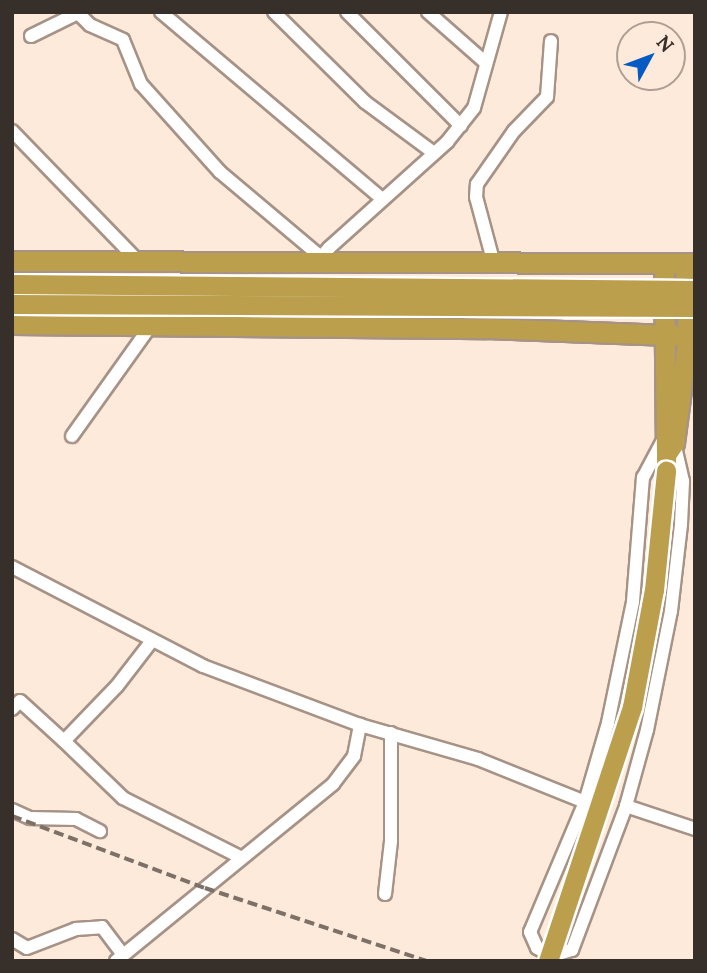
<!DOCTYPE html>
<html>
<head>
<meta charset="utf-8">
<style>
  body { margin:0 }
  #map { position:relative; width:707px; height:973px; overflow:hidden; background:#feeadb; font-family:Lora,serif }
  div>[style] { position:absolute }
  .roads { filter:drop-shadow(2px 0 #a69386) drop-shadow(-2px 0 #a69386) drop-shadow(0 2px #a69386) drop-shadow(0 -2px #a69386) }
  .minor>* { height:12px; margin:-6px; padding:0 6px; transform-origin:6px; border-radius:6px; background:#fff }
  .highway>* { height:19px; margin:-9.5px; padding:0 9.5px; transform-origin:9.5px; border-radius:9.5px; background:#bc9f4d }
  .rail>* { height:3.5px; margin-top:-1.75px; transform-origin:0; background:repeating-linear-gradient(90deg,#7c7067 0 10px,transparent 0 15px) }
  .bridges { filter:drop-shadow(2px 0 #fff) drop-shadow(-2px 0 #fff) drop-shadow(0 2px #fff) drop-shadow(0 -2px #fff) }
  .highway-bridge>* { height:19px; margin:-9.5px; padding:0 9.5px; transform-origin:9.5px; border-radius:9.5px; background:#bc9f4d }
  span { translate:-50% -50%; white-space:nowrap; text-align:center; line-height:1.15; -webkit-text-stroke:6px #feeadb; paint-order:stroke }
  .frame { position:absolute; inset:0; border:14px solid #372f29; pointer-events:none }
  .north { position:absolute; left:616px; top:21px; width:70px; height:70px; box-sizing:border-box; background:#feeadb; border:2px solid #ae9f94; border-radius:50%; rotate:49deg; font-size:19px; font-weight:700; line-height:28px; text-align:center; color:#372f29 }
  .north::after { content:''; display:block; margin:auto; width:24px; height:32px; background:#065ac3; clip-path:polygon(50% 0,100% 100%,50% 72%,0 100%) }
</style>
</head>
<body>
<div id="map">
  <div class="roads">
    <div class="minor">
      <i style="left:77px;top:12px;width:18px;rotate:45deg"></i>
      <i style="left:90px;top:25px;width:36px;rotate:24deg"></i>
      <i style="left:123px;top:40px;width:48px;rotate:67.8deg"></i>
      <i style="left:141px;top:84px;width:118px;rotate:48.1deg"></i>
      <i style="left:220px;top:172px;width:132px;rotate:40.1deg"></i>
      <i style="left:161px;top:12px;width:287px;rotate:40.2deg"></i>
      <i style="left:274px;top:12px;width:128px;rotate:44.7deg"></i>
      <i style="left:365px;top:102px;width:86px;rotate:36.5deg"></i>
      <i style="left:347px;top:12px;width:161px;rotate:45deg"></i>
      <i style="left:428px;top:12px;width:76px;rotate:41.3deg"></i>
      <i style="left:31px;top:36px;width:52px;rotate:-26.1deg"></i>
      <i style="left:12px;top:131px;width:185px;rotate:45.9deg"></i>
      <i style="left:494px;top:264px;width:69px;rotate:-105deg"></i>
      <i style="left:476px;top:197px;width:13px;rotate:-86deg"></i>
      <i style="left:477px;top:184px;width:65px;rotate:-55.1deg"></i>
      <i style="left:514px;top:131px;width:47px;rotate:-45.9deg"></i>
      <i style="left:547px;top:97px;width:56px;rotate:-85.9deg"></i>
      <i style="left:323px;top:265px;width:8px;rotate:-104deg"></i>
      <i style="left:321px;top:257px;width:12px;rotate:-48deg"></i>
      <i style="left:329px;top:248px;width:159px;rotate:-41.9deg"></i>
      <i style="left:447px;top:142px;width:43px;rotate:-51.5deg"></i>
      <i style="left:474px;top:108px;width:100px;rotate:-74.3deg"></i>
      <i style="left:72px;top:436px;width:138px;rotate:-54.5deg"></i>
      <i style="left:662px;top:442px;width:40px;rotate:118deg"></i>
      <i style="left:643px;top:477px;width:125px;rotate:94.6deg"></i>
      <i style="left:633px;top:602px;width:124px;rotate:101.7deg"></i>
      <i style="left:608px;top:723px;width:82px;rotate:106.2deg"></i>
      <i style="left:585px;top:802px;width:141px;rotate:112.9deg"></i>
      <i style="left:530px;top:932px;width:17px;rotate:66deg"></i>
      <i style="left:537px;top:948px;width:17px;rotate:28deg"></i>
      <i style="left:552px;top:956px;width:21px;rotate:-17deg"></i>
      <i style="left:572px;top:950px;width:154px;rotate:-69.4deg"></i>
      <i style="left:626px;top:806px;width:79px;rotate:-74.6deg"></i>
      <i style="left:647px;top:730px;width:121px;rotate:-78.6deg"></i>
      <i style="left:671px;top:611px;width:88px;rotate:-83.4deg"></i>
      <i style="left:681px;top:524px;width:43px;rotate:-87.3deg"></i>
      <i style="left:683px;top:481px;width:39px;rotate:-103deg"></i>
      <i style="left:12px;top:567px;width:215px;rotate:27.4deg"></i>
      <i style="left:203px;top:666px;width:168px;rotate:20.6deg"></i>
      <i style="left:360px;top:725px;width:123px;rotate:16.1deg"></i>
      <i style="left:478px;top:759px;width:115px;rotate:21.9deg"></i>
      <i style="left:12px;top:709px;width:11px;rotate:-45deg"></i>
      <i style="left:20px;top:701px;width:59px;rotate:42.3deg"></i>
      <i style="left:64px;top:741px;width:76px;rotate:-46.1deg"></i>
      <i style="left:117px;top:686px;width:56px;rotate:-52.3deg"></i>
      <i style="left:64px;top:741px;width:82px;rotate:44deg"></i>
      <i style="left:123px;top:798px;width:133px;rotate:26.8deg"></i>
      <i style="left:626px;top:806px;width:73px;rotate:18.4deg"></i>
      <i style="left:12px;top:810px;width:20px;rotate:24deg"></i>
      <i style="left:30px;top:818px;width:46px;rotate:1.2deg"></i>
      <i style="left:76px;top:819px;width:27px;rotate:27deg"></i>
      <i style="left:385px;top:894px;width:53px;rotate:-83.5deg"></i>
      <i style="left:391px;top:841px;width:108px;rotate:-90deg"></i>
      <i style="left:12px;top:939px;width:17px;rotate:31deg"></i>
      <i style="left:27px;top:948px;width:53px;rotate:-21.2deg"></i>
      <i style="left:76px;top:929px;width:26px;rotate:-4deg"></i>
      <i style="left:102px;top:927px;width:35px;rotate:53deg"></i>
      <i style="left:116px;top:961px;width:280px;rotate:-39.2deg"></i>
      <i style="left:333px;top:784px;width:35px;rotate:-53deg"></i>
      <i style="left:354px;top:756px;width:32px;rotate:-79deg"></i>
    </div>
    <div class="highway">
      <i style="left:12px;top:261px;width:683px;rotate:0.17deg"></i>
      <i style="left:664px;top:263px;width:208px;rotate:89.4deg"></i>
      <i style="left:12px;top:324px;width:474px;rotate:0.5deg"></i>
      <i style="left:486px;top:328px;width:209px;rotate:2.2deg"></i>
      <i style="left:668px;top:452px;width:11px;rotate:-56deg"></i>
      <i style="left:674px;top:443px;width:107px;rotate:-82.5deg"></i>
      <i style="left:688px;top:337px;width:74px;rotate:-92.3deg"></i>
    </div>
  </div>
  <div class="rail">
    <i style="left:12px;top:816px;width:206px;rotate:20.5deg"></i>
    <i style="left:205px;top:888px;width:234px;rotate:18.2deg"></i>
  </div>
  <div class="bridges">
    <div class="highway-bridge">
      <i style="left:12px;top:284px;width:683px;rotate:0.5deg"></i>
      <i style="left:12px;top:304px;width:683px;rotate:0.25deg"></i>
      <i style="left:548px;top:961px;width:268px;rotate:-71.7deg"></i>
      <i style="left:632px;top:707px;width:119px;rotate:-79.4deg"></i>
      <i style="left:654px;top:590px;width:120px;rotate:-84.2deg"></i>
    </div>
  </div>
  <div class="frame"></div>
  <div class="north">N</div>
</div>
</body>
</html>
